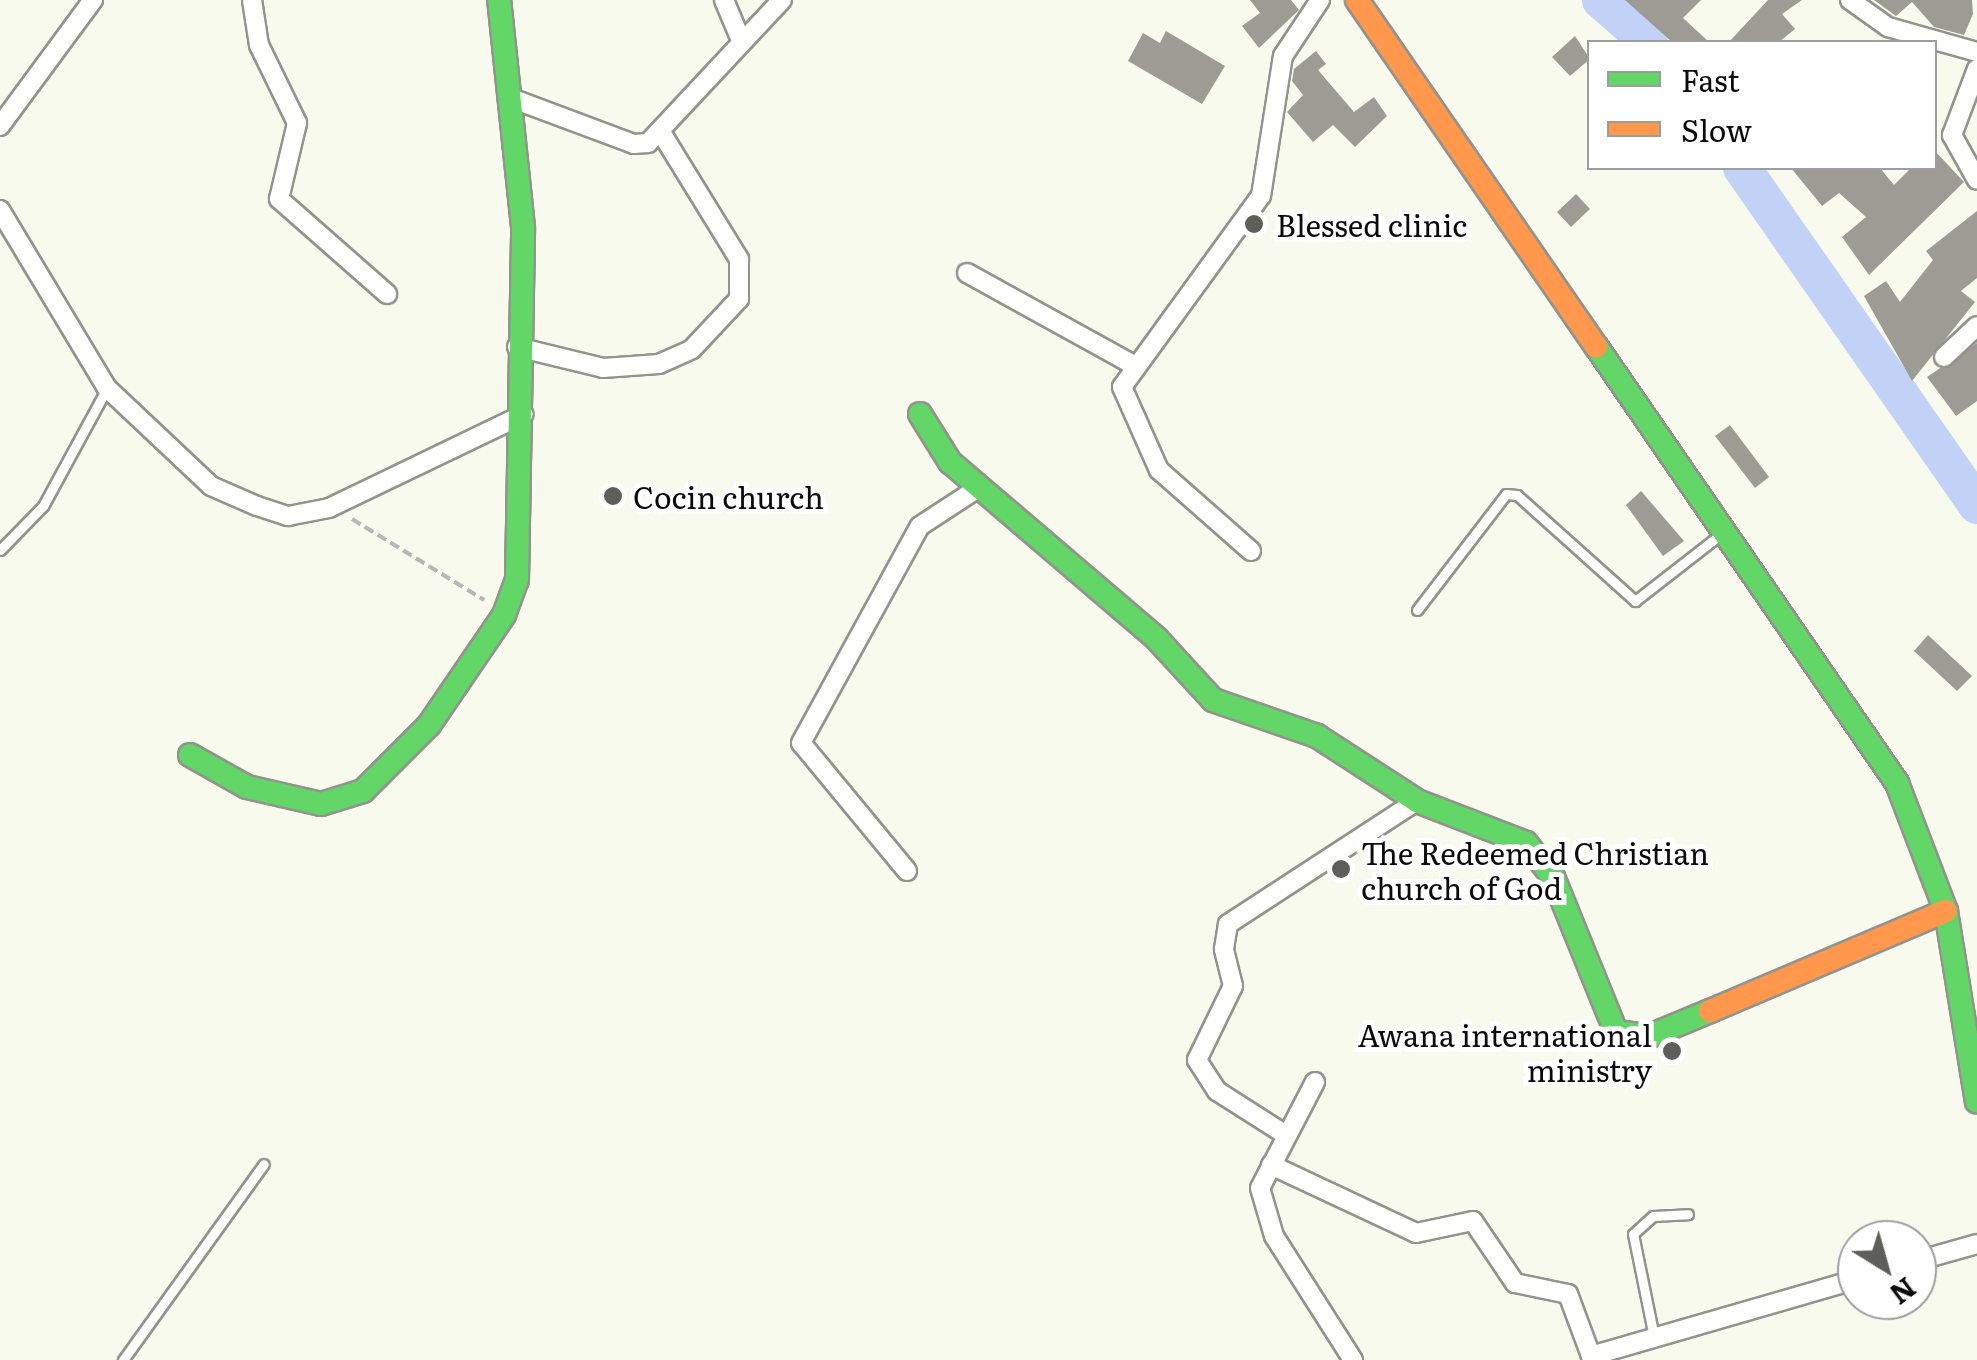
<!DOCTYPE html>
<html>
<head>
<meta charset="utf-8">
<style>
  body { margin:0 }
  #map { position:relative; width:1977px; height:1360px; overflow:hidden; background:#f8faee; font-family:Literata,serif }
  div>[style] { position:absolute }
  .stream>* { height:6px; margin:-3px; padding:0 3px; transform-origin:3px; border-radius:3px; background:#c2d1f6 }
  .river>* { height:38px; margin:-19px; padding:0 19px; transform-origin:19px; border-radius:19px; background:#c2d1f6 }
  .building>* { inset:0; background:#9c9c94 }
  .path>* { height:4px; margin-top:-2px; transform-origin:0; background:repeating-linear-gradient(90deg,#b7b7b5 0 10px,transparent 0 15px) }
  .roads { filter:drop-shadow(2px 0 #92938d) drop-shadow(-2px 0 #92938d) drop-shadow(0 2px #92938d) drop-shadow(0 -2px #92938d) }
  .lane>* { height:9px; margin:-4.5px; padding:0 4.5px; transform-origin:4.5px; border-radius:4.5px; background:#fefefc }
  .street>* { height:18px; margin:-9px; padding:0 9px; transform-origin:9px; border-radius:9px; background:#fefefc }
  .fast>* { height:22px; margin:-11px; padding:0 11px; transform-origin:11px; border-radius:11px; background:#63d668 }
  .slow>* { height:22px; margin:-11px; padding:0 11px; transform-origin:11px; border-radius:11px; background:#ff974d }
  .dots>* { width:28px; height:28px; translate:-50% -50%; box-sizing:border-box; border:5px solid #fff; border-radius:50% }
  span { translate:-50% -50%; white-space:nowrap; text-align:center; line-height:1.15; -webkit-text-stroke:10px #fff; paint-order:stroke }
  .poi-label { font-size:30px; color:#0b0b0b }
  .left { translate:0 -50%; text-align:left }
  .right { translate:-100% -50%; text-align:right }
  .legend { position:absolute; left:1587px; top:40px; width:350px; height:130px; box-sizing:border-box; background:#fff; border:2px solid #9d9d9d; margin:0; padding:12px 18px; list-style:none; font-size:30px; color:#0b0b0b }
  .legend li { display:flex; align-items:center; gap:20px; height:50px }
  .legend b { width:50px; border:2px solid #9d9d9d }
  .north { position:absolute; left:1837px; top:1220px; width:100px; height:100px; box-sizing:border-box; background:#fff; border:2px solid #9d9d9d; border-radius:50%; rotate:143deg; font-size:28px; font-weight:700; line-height:40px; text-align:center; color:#0b0b0b }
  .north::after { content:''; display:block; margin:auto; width:35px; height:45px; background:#5e5f5a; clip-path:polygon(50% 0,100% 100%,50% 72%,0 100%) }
</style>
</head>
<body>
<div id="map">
  <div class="stream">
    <i style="left:1964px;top:486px;width:13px;rotate:-9deg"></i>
  </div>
  <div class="river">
    <i style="left:1601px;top:0;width:64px;rotate:41.2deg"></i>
    <i style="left:1742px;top:168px;width:411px;rotate:55.1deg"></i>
  </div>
  <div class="building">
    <i style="clip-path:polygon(1250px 0,1291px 0,1299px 10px,1259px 48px,1242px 26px,1260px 13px)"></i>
    <i style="clip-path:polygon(1625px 0,1701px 0,1683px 18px,1709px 42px,1672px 42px)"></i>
    <i style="clip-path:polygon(1768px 0,1802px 0,1782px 14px,1795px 29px,1779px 42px,1729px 42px)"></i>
    <i style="clip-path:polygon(1874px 0,1972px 0,1973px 14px,1964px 35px,1934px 27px,1912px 2px,1896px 16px)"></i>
    <i style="clip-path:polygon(1166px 31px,1225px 66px,1202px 104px,1128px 61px,1143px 33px,1160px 43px)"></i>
    <i style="clip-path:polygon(1575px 36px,1590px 59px,1570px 76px,1552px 57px)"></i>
    <i style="clip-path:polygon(1316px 51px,1326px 64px,1318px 70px,1354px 112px,1374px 97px,1387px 116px,1355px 147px,1333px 125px,1313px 142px,1287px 112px,1303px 95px,1292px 81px,1294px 69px)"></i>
    <i style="clip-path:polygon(1934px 150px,1964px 182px,1869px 275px,1842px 237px,1866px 217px,1839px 193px,1822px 206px,1791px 168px,1880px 168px,1894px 185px,1911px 168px,1934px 168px)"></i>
    <i style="clip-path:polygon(1576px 194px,1590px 209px,1571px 227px,1557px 212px)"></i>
    <i style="clip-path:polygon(1977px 211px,1977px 278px,1961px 291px,1975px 302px,1912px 381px,1864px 296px,1886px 281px,1900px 302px,1933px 260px,1926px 251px)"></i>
    <i style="clip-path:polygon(1977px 343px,1977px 401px,1956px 416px,1927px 377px)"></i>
    <i style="clip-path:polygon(1730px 425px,1769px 477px,1755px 488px,1715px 436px)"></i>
    <i style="clip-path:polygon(1641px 491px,1684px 541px,1663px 556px,1626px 505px)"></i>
    <i style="clip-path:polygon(1928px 635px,1972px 676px,1957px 691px,1914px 651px)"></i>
  </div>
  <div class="path">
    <i style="left:352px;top:519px;width:155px;rotate:31.5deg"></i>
  </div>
  <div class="roads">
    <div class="lane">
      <i style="left:0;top:550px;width:62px;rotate:-45.7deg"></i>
      <i style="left:43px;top:506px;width:134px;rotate:-61.5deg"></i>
      <i style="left:1417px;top:610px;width:146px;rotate:-52.5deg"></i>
      <i style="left:1506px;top:494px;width:11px;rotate:5deg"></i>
      <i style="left:1517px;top:495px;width:159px;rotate:41.9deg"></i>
      <i style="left:1635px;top:601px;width:109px;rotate:-37.9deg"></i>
      <i style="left:1654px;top:1337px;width:105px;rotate:-101.5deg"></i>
      <i style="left:1633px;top:1234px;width:27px;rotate:-42deg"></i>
      <i style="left:1653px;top:1216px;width:35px;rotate:-3deg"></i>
      <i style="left:123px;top:1360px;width:241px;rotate:-54.3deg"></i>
    </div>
    <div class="street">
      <i style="left:252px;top:0;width:46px;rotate:81.2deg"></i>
      <i style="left:259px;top:45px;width:87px;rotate:64deg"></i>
      <i style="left:297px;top:123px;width:78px;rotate:103.3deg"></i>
      <i style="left:279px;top:199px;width:144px;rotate:41.3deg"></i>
      <i style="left:724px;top:0;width:41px;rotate:67.2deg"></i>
      <i style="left:1850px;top:0;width:47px;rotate:35.4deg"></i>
      <i style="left:1888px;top:27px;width:92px;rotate:15.7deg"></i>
      <i style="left:1977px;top:69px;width:71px;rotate:110.7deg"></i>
      <i style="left:1952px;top:135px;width:51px;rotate:60.9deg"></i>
      <i style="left:508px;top:97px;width:134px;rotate:20.5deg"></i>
      <i style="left:634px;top:144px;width:14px;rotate:-4deg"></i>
      <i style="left:648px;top:143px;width:196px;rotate:-46.9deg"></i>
      <i style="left:0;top:126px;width:157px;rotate:-53.6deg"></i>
      <i style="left:0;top:210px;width:208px;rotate:59deg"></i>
      <i style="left:107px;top:388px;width:143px;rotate:43.3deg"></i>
      <i style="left:211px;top:486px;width:50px;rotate:23.5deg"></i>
      <i style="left:257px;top:506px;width:33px;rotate:18deg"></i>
      <i style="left:288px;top:516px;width:42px;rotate:-11deg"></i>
      <i style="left:329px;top:508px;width:216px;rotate:-25.7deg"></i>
      <i style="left:967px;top:273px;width:191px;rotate:28.9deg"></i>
      <i style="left:517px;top:347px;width:89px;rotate:13.7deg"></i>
      <i style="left:603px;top:368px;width:56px;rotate:-4.1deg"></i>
      <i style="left:659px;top:364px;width:36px;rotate:-24deg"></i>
      <i style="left:692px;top:349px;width:69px;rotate:-46.8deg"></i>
      <i style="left:739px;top:299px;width:40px;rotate:-90deg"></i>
      <i style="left:739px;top:259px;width:149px;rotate:-121.6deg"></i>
      <i style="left:1944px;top:357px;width:45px;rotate:-43.2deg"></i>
      <i style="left:1251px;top:551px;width:123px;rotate:-138.6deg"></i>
      <i style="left:1159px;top:470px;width:91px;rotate:-114deg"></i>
      <i style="left:1122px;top:387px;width:236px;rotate:-54deg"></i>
      <i style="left:1261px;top:196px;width:142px;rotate:-81.1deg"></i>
      <i style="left:1283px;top:56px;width:67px;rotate:-56.5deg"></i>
      <i style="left:907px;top:871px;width:166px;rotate:-129.6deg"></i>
      <i style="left:801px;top:743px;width:247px;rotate:-61.3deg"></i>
      <i style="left:920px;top:526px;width:69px;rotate:-33.2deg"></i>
      <i style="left:1315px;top:1082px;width:119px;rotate:117.4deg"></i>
      <i style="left:1260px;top:1188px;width:50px;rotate:73.7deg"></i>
      <i style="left:1274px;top:1236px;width:147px;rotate:57.5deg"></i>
      <i style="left:1286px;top:1135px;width:82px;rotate:-147.5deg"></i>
      <i style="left:1217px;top:1091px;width:37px;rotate:-123deg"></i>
      <i style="left:1197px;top:1060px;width:82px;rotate:-64.1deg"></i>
      <i style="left:1233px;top:986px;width:38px;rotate:-104deg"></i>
      <i style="left:1224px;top:949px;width:25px;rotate:-81deg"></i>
      <i style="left:1228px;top:924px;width:225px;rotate:-33.1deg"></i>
      <i style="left:1271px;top:1165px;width:160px;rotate:25.1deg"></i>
      <i style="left:1416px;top:1233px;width:58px;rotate:-11.9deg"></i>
      <i style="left:1473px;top:1221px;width:75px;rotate:55.9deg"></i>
      <i style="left:1515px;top:1283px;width:54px;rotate:11.7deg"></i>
      <i style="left:1568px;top:1294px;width:66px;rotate:69.6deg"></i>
      <i style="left:1591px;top:1356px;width:277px;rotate:-16.1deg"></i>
      <i style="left:1917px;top:1261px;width:62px;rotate:-15.8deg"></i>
    </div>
    <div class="fast">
      <i style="left:1596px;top:346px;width:531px;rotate:55.44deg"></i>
      <i style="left:1897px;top:783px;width:137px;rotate:69.1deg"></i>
      <i style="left:1946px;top:911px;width:193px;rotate:80.8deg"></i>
      <i style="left:920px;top:414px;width:57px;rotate:58deg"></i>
      <i style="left:950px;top:462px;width:272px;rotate:40.5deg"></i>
      <i style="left:1157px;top:639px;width:83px;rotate:47.4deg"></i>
      <i style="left:1213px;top:700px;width:110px;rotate:19.1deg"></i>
      <i style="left:1317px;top:736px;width:119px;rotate:33deg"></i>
      <i style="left:1417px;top:801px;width:117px;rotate:21.1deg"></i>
      <i style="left:1526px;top:843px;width:43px;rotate:51.5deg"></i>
      <i style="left:1553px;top:877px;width:167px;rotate:67.9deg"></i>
      <i style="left:1616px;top:1032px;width:34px;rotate:7deg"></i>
      <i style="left:1650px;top:1036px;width:65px;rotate:-22.6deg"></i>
      <i style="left:190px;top:755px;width:65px;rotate:29.3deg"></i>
      <i style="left:247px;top:787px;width:76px;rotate:12.9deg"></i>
      <i style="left:321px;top:804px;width:44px;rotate:-17.2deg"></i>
      <i style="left:363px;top:791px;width:93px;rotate:-45deg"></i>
      <i style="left:429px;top:725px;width:133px;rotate:-55.7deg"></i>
      <i style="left:504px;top:615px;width:37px;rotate:-70deg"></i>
      <i style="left:517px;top:580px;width:353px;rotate:-89deg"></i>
      <i style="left:523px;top:227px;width:228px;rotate:-96deg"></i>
    </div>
    <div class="slow">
      <i style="left:1357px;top:0;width:421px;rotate:55.4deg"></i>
      <i style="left:1710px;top:1011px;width:256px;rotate:-23deg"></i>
    </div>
  </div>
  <div class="dots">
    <i style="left:1254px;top:224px;background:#5e5f5a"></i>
    <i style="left:613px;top:496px;background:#5e5f5a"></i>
    <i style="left:1341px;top:869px;background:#5e5f5a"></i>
    <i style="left:1672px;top:1051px;background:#5e5f5a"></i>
  </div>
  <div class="poi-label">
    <span class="left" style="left:1276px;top:224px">Blessed clinic</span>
    <span class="left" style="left:633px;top:496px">Cocin church</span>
    <span class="left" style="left:1361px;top:869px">The Redeemed Christian<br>church of God</span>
    <span class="right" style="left:1652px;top:1051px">Awana international<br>ministry</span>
  </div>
  <ul class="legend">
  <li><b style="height:12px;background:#63d668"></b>Fast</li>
  <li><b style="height:12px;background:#ff974d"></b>Slow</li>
  </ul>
  <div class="north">N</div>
</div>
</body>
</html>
